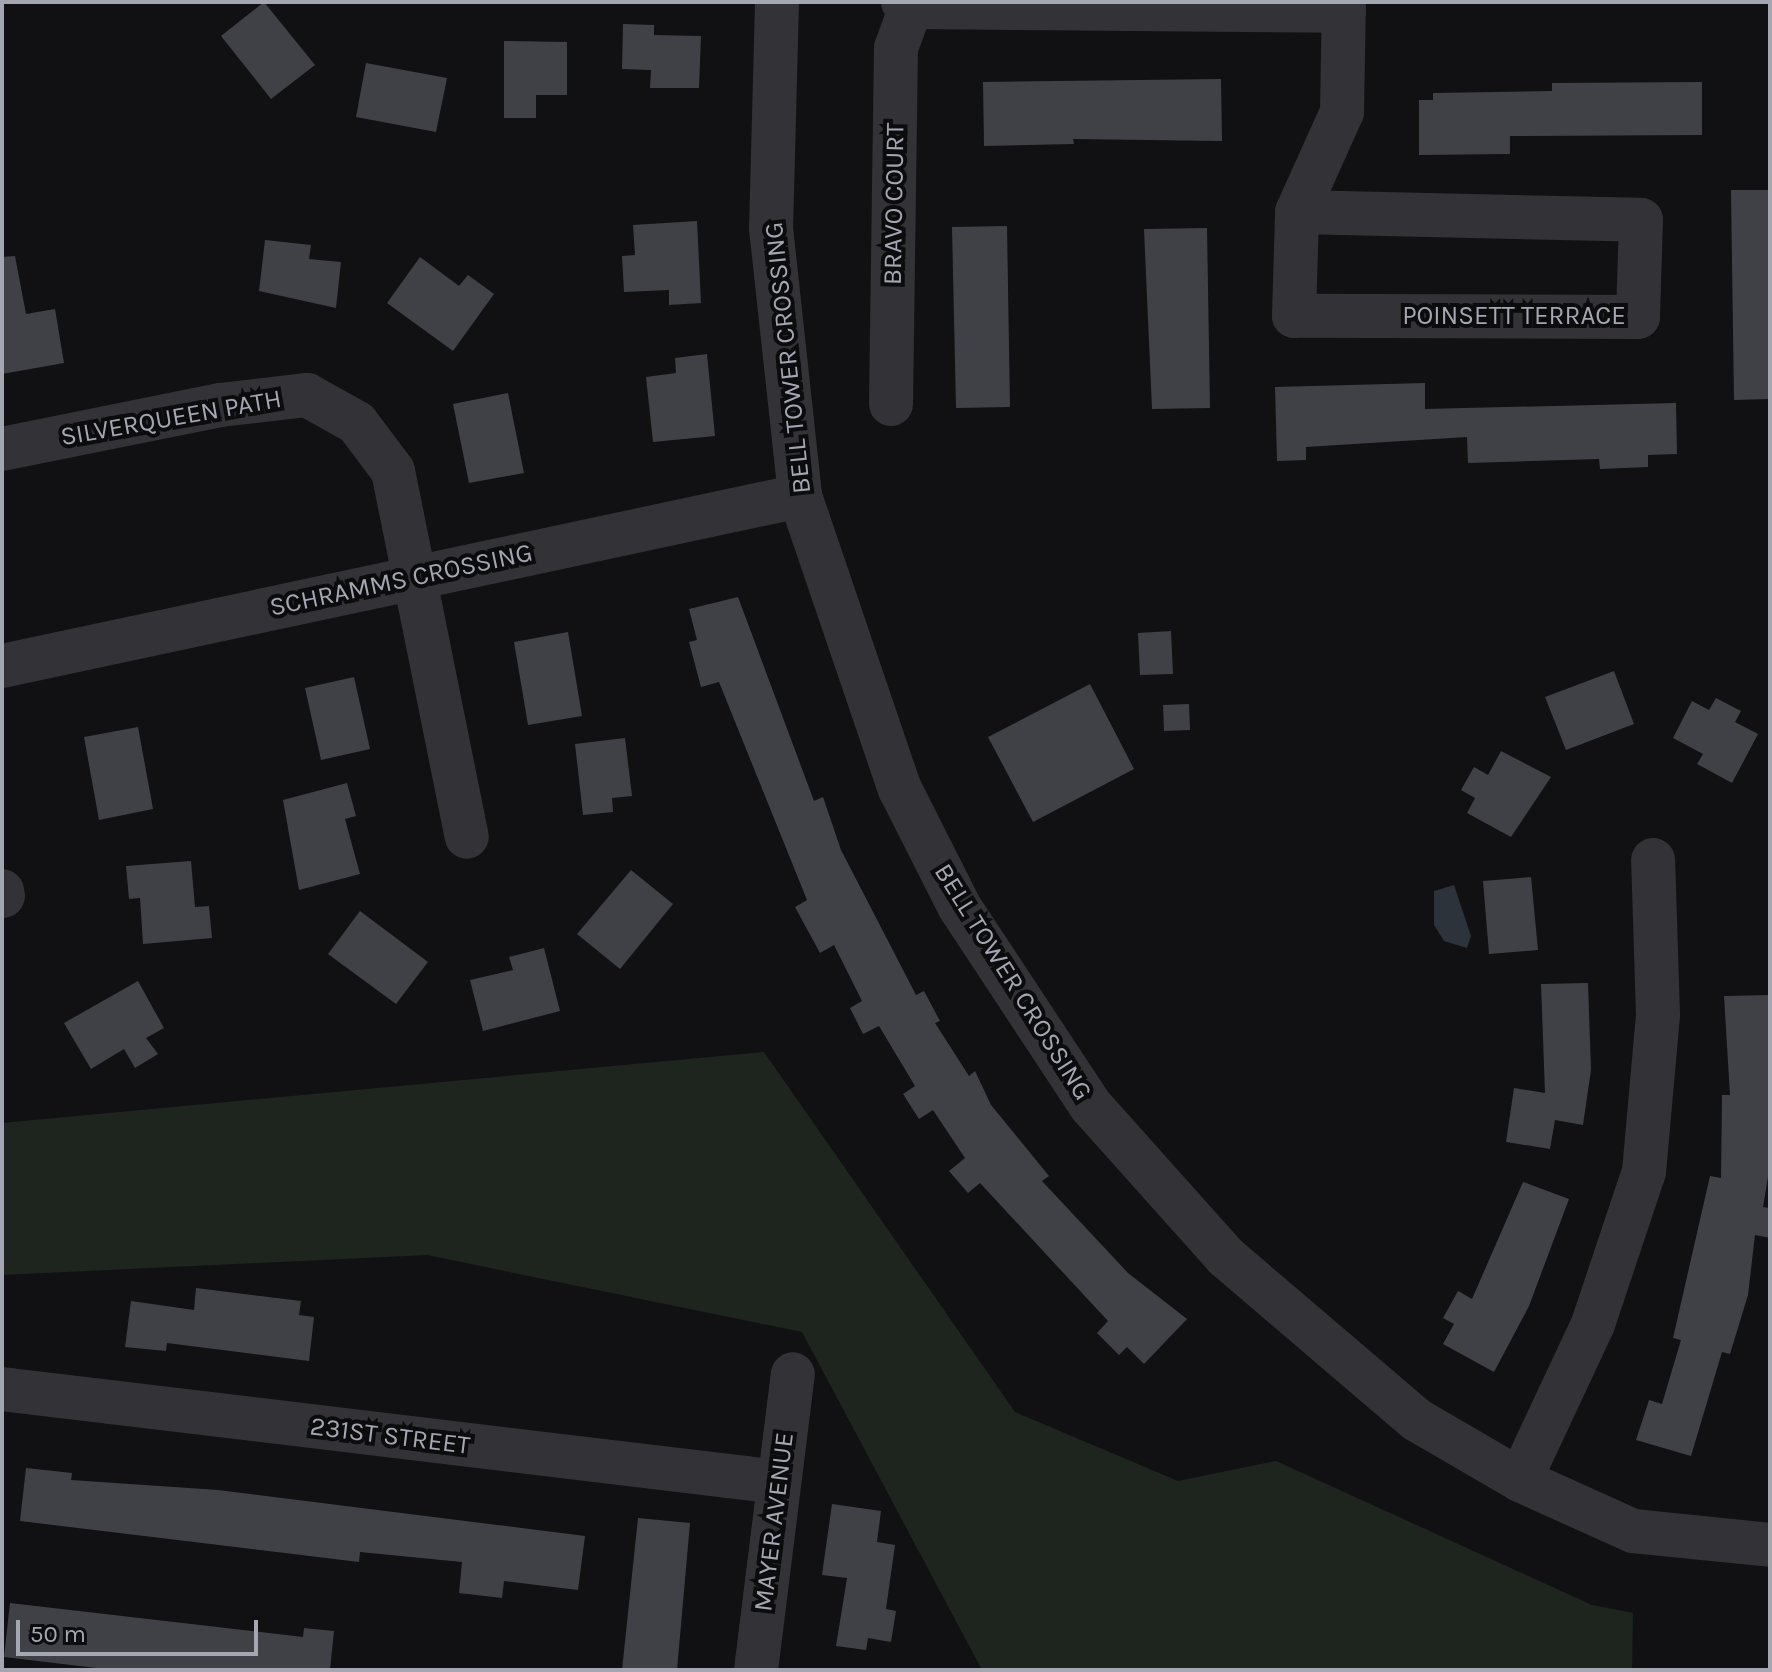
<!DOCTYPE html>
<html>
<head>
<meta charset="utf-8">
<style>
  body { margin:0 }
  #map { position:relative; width:1772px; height:1672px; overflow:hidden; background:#111113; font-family:Karla,sans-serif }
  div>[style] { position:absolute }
  .green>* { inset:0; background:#1e251f }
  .water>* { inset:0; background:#2c333a }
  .building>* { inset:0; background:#404146 }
  .minor>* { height:44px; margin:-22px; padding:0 22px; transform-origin:22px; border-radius:22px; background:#333337 }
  span { translate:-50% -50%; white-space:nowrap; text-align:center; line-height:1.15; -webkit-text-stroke:8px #0c0c0e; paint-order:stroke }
  .street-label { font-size:26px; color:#a4a7b2 }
  .frame { position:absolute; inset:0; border:4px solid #a4a7b2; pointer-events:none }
  .scale { position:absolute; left:16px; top:1620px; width:242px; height:36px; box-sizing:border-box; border:4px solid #a4a7b2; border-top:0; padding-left:10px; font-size:24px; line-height:28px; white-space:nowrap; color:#a4a7b2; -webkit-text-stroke:6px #0c0c0e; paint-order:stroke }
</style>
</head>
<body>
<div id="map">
  <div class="green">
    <i style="clip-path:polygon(764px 1052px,1015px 1412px,1178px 1481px,1276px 1461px,1592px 1605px,1633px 1613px,1632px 1670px,982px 1670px,802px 1332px,427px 1255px,2px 1275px,2px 1123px)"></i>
  </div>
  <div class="water">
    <i style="clip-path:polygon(1454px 885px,1471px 936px,1467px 948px,1444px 941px,1434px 925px,1434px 891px)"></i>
  </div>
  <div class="building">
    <i style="clip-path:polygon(264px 2px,315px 65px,271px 99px,221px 36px)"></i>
    <i style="clip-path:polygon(623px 24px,654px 25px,654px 35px,701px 36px,699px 88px,650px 88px,651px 70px,622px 69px)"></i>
    <i style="clip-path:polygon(504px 41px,567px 42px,567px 95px,536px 95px,536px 118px,504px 118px)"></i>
    <i style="clip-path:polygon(366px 63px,447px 78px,436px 132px,356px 117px)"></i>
    <i style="clip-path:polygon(1221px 79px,1222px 141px,1073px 139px,1074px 144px,984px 146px,983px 82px)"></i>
    <i style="clip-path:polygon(1702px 82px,1702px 135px,1510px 136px,1510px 154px,1419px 155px,1419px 100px,1433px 100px,1433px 93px,1552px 91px,1552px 83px)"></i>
    <i style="clip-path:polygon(1731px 190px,1770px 190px,1770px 399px,1734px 400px)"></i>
    <i style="clip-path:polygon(697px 221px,701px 303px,669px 305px,669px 290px,624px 292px,622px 256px,635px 255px,633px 225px)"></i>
    <i style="clip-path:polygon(1007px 226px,1010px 407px,956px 408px,952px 227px)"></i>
    <i style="clip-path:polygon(1207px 228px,1210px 408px,1152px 409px,1144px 229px)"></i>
    <i style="clip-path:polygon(265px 240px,311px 245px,309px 259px,341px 262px,336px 308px,259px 291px)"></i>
    <i style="clip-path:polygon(15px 256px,26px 314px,55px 309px,64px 363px,2px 374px,2px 257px)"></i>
    <i style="clip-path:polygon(420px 257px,459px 286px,468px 275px,494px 294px,453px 351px,387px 303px)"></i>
    <i style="clip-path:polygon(707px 354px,715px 436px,653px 442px,646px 377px,676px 373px,675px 358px)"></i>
    <i style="clip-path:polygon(1425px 383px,1425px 409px,1676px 403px,1677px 454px,1648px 455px,1648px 467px,1600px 469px,1599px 459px,1468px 463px,1467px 437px,1306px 447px,1306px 460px,1277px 461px,1275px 387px)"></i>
    <i style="clip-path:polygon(508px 393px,524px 473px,469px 483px,453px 404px)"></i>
    <i style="clip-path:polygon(738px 597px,814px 801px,823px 797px,841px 850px,916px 995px,924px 991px,940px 1021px,935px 1023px,969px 1076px,975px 1071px,991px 1105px,1049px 1176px,1042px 1181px,1128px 1273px,1187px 1319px,1144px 1364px,1127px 1347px,1119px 1355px,1097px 1333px,1108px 1321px,980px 1183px,968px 1193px,949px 1171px,965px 1158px,933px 1110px,919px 1119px,903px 1094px,915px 1086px,879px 1026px,863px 1034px,850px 1008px,862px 1001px,834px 945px,820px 953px,795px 907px,807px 900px,719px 682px,701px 687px,689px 642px,697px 640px,689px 609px)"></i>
    <i style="clip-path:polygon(1171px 631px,1173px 674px,1140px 675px,1138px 633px)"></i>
    <i style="clip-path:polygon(568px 632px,582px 716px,528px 725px,514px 642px)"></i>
    <i style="clip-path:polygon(1614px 671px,1634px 724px,1566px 750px,1545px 697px)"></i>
    <i style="clip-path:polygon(354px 677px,370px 749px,321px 760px,305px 688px)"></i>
    <i style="clip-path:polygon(1090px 684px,1134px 769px,1033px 822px,988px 737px)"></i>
    <i style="clip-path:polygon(1716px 698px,1741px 711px,1735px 722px,1758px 734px,1732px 783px,1697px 764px,1703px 754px,1673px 738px,1692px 701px,1709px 710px)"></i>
    <i style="clip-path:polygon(1189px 704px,1190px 730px,1164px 731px,1163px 705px)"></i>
    <i style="clip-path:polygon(138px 727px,153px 809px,99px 820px,84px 737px)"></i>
    <i style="clip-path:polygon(625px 738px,632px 796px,612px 798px,613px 812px,583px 815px,575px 744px)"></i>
    <i style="clip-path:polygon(1501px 751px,1551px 777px,1511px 837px,1467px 813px,1475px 798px,1461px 790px,1474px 767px,1488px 775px)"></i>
    <i style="clip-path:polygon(347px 783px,356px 816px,345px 819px,360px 874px,299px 890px,283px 800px)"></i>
    <i style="clip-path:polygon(191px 861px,195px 907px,209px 906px,212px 938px,143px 944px,140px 898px,129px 899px,126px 866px)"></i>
    <i style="clip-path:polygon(631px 870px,673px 904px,620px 969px,577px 934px)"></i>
    <i style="clip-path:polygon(1531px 877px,1538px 950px,1489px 954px,1483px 881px)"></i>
    <i style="clip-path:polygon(360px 911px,428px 962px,396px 1004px,328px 954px)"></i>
    <i style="clip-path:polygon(544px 948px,560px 1011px,483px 1031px,470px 980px,513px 970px,509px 957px)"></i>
    <i style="clip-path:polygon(138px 981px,164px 1028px,146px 1038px,158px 1054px,135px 1068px,124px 1049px,91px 1069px,64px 1023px)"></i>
    <i style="clip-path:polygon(1588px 983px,1591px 1070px,1583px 1125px,1555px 1120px,1550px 1149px,1506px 1142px,1514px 1088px,1545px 1093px,1541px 984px)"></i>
    <i style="clip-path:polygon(1770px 995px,1770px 1165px,1763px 1207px,1770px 1208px,1770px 1238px,1755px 1235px,1748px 1295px,1730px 1354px,1722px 1352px,1691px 1456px,1636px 1440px,1649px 1400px,1662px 1404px,1681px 1340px,1673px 1338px,1710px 1176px,1721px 1178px,1722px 1095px,1730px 1095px,1724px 996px)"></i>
    <i style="clip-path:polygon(1523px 1182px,1569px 1199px,1529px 1306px,1494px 1372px,1443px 1344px,1454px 1324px,1443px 1318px,1458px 1291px,1472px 1299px)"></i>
    <i style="clip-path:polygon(196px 1288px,301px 1301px,299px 1315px,314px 1317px,309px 1361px,167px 1343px,166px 1351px,125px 1347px,131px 1301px,194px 1310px)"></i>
    <i style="clip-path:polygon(26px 1468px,72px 1473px,71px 1480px,218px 1490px,585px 1536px,578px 1590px,504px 1581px,502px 1598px,459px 1593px,462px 1562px,360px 1552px,359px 1562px,20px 1521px)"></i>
    <i style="clip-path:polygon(832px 1504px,881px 1511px,877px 1542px,895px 1545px,886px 1609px,896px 1611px,891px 1642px,868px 1638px,866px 1650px,836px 1646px,847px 1578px,822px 1575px)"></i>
    <i style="clip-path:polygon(638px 1518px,690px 1523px,677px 1670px,622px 1670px)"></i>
    <i style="clip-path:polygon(10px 1603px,303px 1637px,304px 1628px,334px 1631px,330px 1670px,113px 1670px,4px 1657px)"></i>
  </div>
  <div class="minor">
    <i style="left:777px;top:2px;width:226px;rotate:91.5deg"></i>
    <i style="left:771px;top:228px;width:270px;rotate:83.8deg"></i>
    <i style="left:800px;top:496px;width:310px;rotate:71.2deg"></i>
    <i style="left:900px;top:789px;width:131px;rotate:63.2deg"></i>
    <i style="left:959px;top:906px;width:240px;rotate:56.6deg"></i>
    <i style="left:1091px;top:1106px;width:203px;rotate:48.2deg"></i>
    <i style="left:1226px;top:1257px;width:251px;rotate:40.5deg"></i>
    <i style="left:1417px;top:1420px;width:119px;rotate:30.2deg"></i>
    <i style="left:1520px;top:1480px;width:124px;rotate:24.3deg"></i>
    <i style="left:1633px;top:1531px;width:138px;rotate:5.8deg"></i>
    <i style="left:903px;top:2px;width:9px;rotate:32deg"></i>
    <i style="left:911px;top:7px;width:433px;rotate:0.5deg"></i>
    <i style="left:1297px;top:212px;width:344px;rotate:1.3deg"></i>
    <i style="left:1641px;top:220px;width:97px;rotate:91.8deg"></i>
    <i style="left:1638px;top:317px;width:344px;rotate:-179.8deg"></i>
    <i style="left:1294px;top:316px;width:104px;rotate:-88.3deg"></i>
    <i style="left:1297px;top:212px;width:110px;rotate:-65.8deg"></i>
    <i style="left:1342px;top:112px;width:110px;rotate:-89deg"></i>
    <i style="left:891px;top:404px;width:356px;rotate:-89.2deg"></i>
    <i style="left:896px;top:48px;width:44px;rotate:-69.9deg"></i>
    <i style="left:2px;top:449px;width:222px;rotate:-11.4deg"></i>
    <i style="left:220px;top:405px;width:88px;rotate:-6.6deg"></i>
    <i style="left:307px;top:395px;width:57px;rotate:29.2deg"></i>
    <i style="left:357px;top:423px;width:60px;rotate:53.1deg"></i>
    <i style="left:393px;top:471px;width:373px;rotate:78.6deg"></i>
    <i style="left:2px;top:666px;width:816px;rotate:-12.03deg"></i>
    <i style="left:2px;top:891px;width:5px;rotate:79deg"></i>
    <i style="left:2px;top:1389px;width:782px;rotate:6.83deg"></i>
    <i style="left:1520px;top:1480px;width:172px;rotate:-64.9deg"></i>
    <i style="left:1593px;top:1324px;width:160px;rotate:-71.5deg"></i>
    <i style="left:1644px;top:1172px;width:158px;rotate:-84.9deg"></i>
    <i style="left:1658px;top:1015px;width:155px;rotate:-91.8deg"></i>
    <i style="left:756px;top:1670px;width:298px;rotate:-82.9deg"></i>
  </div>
  <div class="street-label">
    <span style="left:894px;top:204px;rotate:-89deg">BRAVO COURT</span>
    <span style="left:1514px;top:316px">POINSETT TERRACE</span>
    <span style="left:788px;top:358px;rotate:-96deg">BELL TOWER CROSSING</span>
    <span style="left:171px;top:418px;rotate:-10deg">SILVERQUEEN PATH</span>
    <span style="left:401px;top:580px;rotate:-12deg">SCHRAMMS CROSSING</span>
    <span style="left:1013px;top:982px;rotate:58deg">BELL TOWER CROSSING</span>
    <span style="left:390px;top:1436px;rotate:7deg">231ST STREET</span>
    <span style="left:774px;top:1522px;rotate:-83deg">MAYER AVENUE</span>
  </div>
  <div class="frame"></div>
  <div class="scale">50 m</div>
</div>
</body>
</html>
